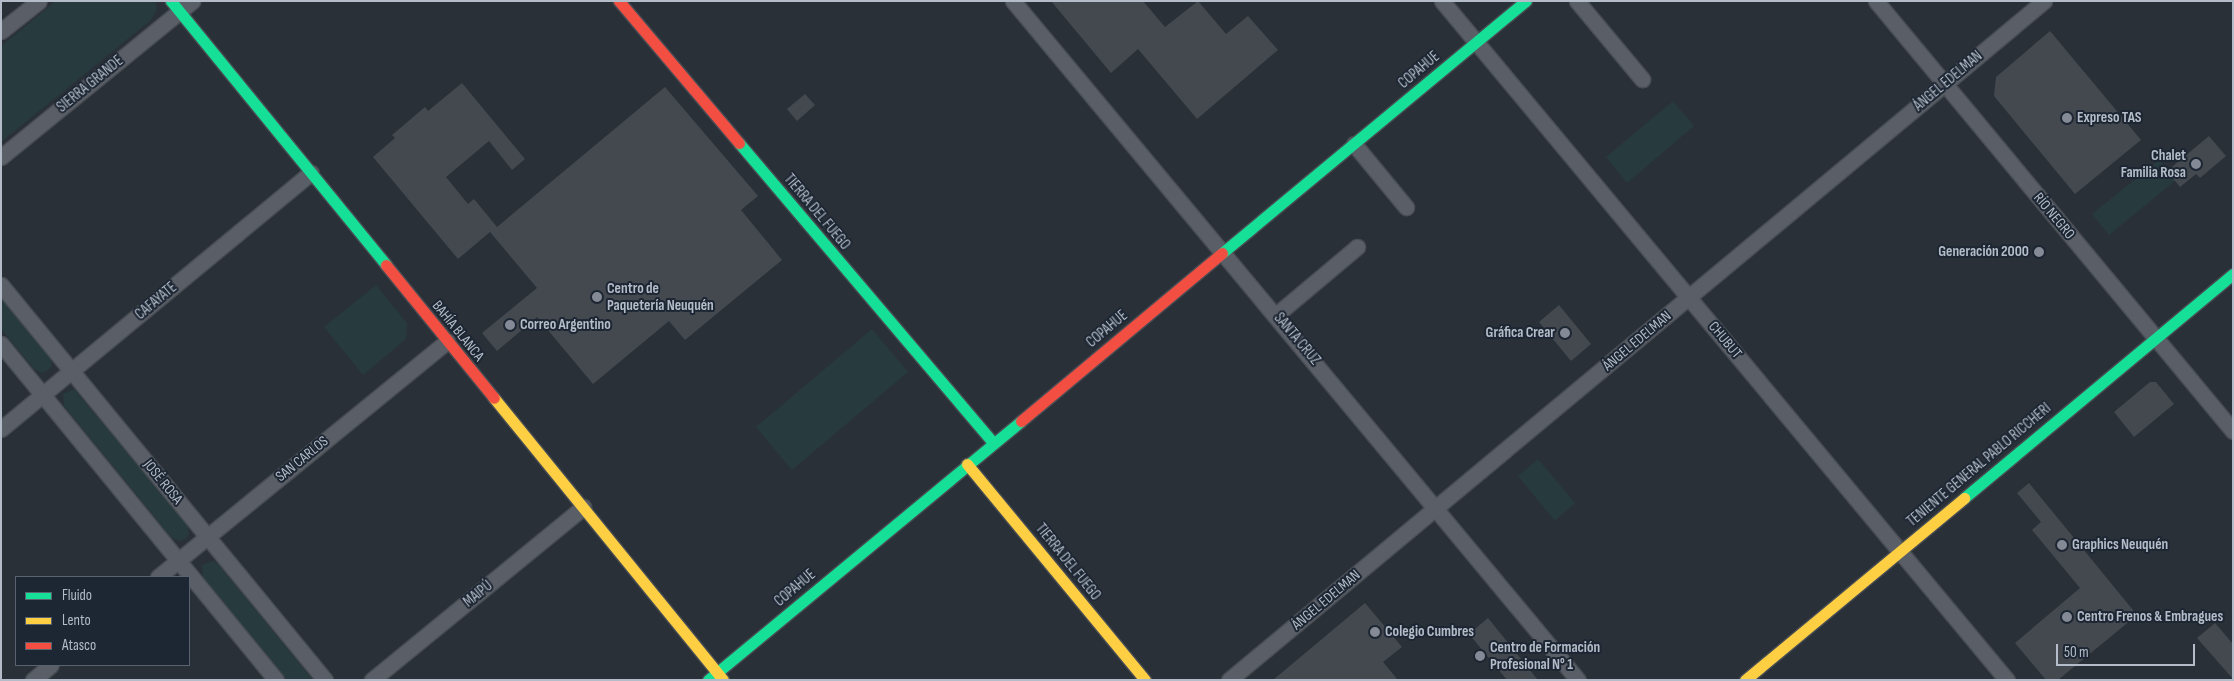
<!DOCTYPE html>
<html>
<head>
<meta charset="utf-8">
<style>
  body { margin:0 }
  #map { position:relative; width:2234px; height:681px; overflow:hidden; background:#2a3038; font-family:"Sofia Sans Condensed",sans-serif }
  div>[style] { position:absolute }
  .green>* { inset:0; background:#273a3e }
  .building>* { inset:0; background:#444950 }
  .roads { filter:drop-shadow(1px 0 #484c53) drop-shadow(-1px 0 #484c53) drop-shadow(0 1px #484c53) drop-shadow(0 -1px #484c53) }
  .street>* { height:15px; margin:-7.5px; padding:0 7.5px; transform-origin:7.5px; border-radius:7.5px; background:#5a5e66 }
  .fast>* { height:11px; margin:-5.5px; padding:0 5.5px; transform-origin:5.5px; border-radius:5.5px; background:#16e098 }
  .slow>* { height:11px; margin:-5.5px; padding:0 5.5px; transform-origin:5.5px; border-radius:5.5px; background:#ffcf43 }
  .jam>* { height:11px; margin:-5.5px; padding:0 5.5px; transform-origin:5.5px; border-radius:5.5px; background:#f24e42 }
  .dots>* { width:14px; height:14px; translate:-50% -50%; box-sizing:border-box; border:2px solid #1d2633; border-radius:50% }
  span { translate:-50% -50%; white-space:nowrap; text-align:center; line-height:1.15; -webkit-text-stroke:4px #1d2633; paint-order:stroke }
  .street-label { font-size:15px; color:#b4bcc9 }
  .poi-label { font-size:15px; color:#b4bcc9; font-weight:700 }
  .left { translate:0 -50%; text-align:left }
  .right { translate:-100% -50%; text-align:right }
  .frame { position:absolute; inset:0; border:2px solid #b4bcc9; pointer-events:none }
  .legend { position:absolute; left:15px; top:576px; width:175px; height:90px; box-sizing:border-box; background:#1d2633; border:1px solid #59626f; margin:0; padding:6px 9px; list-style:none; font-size:15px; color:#b4bcc9 }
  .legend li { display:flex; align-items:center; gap:10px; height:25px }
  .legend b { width:25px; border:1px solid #59626f }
  .scale { position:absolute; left:2056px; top:644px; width:139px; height:22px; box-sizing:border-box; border:2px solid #b4bcc9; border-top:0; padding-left:6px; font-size:15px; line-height:18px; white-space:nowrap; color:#b4bcc9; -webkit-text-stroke:4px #1d2633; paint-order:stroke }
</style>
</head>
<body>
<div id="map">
  <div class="green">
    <i style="clip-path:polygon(56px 1px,155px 1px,157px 9px,151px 20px,1px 142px,1px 46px)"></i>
    <i style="clip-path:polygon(1673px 101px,1694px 126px,1627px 183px,1606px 157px)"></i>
    <i style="clip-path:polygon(2159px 160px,2175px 181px,2109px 235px,2092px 214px)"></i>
    <i style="clip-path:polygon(376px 285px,407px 323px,406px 339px,363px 375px,324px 327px)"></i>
    <i style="clip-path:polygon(1px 296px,50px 356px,52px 365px,48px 370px,42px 373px,34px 369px,1px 329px)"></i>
    <i style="clip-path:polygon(872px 329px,908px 372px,792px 470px,756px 427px)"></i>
    <i style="clip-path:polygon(74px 389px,187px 524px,189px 534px,185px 539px,179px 541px,171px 537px,64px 406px,63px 394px)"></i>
    <i style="clip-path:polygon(1538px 459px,1575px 503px,1555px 521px,1518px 476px)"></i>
    <i style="clip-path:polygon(213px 561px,218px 564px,313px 680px,287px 680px,203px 577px,202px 565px)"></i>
  </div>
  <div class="building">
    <i style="clip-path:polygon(1051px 1px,1143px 1px,1165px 27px,1198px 1px,1226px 34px,1248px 16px,1278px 50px,1197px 119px,1138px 49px,1111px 73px)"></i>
    <i style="clip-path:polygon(2050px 31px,2141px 140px,2075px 194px,1994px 96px,1996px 77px)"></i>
    <i style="clip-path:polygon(462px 83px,525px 159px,512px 170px,489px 141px,446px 177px,468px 204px,474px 199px,497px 227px,665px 87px,758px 196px,741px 210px,782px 260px,685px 340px,669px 321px,593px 384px,537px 317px,497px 351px,482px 333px,537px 288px,490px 232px,458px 259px,373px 157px,395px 138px,392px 135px,425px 107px,428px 111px)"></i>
    <i style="clip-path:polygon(805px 94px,815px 105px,797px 121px,787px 109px)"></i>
    <i style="clip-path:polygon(2209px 136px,2226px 156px,2200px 178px,2196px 174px,2180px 187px,2167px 171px)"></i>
    <i style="clip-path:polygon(1559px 305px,1591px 344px,1571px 361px,1539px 322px)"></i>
    <i style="clip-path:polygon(2150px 382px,2156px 382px,2174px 404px,2134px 437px,2114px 412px)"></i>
    <i style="clip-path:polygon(2029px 483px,2137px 615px,2058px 680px,2046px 680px,2015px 643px,2080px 588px,2032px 530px,2041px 522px,2017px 493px)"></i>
    <i style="clip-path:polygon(1365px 603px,1402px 647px,1383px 662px,1398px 680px,1273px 680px)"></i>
    <i style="clip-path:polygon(1488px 618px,1538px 680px,1507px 680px,1469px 634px)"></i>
    <i style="clip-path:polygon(2215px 623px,2233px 644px,2233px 679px,2197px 638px)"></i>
  </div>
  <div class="roads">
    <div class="street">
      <i style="left:1013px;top:1px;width:883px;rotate:50.24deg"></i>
      <i style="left:1442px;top:1px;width:883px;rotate:50.24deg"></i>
      <i style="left:1577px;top:1px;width:102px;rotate:50.2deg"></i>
      <i style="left:1876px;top:1px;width:559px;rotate:50.3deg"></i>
      <i style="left:1px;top:31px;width:48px;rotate:-38.3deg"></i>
      <i style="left:1354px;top:144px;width:82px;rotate:50.5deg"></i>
      <i style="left:1px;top:157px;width:247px;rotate:-39.2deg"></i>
      <i style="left:1px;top:285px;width:511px;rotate:50.64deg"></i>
      <i style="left:1276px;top:315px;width:106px;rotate:-40deg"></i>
      <i style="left:1px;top:344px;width:434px;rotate:50.7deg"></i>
      <i style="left:1px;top:429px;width:402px;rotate:-39.6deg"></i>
      <i style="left:158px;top:577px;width:373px;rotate:-39.2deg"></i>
      <i style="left:33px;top:680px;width:23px;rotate:-40deg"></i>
      <i style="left:372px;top:680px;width:273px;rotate:-39.3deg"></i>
      <i style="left:1229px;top:680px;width:1061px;rotate:-39.8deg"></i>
    </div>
    <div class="fast">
      <i style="left:171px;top:1px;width:340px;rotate:50.8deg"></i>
      <i style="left:739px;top:143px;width:393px;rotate:49.7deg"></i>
      <i style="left:1222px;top:253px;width:395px;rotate:-39.7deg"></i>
      <i style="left:1964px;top:498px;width:350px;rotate:-39.8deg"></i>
      <i style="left:708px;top:680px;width:406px;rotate:-39.6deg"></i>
    </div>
    <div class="slow">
      <i style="left:494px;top:398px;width:363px;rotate:50.9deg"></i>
      <i style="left:967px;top:464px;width:280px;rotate:50.5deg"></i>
      <i style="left:1745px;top:680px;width:285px;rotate:-39.7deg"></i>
    </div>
    <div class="jam">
      <i style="left:619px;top:1px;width:186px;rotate:49.8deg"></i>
      <i style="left:386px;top:265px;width:171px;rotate:50.9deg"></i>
      <i style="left:1021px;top:421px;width:262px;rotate:-39.9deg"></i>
    </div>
  </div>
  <div class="dots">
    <i style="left:2067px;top:118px;background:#848b96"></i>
    <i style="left:2196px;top:164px;background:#848b96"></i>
    <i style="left:2039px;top:252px;background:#848b96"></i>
    <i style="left:597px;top:297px;background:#848b96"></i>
    <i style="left:510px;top:325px;background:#848b96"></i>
    <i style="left:1565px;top:333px;background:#848b96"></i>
    <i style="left:2062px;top:545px;background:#848b96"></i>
    <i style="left:2067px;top:617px;background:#848b96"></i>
    <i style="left:1375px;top:632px;background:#848b96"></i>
    <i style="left:1480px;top:656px;background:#848b96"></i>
  </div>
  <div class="street-label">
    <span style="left:1419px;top:70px;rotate:-40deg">COPAHUE</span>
    <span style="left:1948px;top:81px;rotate:-40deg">ÁNGEL EDELMAN</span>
    <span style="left:90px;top:84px;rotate:-39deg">SIERRA GRANDE</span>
    <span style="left:817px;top:212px;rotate:50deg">TIERRA DEL FUEGO</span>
    <span style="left:2054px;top:216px;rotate:50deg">RÍO NEGRO</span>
    <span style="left:156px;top:301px;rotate:-40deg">CAFAYATE</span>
    <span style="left:1107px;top:329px;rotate:-40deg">COPAHUE</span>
    <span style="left:458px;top:331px;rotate:51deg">BAHÍA BLANCA</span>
    <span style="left:1297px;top:339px;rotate:50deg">SANTA CRUZ</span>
    <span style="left:1725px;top:340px;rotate:50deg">CHUBUT</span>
    <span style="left:1637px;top:341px;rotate:-40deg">ÁNGEL EDELMAN</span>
    <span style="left:302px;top:459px;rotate:-39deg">SAN CARLOS</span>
    <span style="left:1979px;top:465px;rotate:-40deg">TENIENTE GENERAL PABLO RICCHERI</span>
    <span style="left:163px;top:482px;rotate:51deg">JOSÉ ROSA</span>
    <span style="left:1068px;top:562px;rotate:51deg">TIERRA DEL FUEGO</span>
    <span style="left:795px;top:588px;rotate:-40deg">COPAHUE</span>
    <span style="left:478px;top:594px;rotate:-39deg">MAIPÚ</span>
    <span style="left:1326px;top:600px;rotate:-40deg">ÁNGEL EDELMAN</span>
  </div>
  <div class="poi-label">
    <span class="left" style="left:2077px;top:118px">Expreso TAS</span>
    <span class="right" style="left:2186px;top:164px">Chalet<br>Familia Rosa</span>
    <span class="right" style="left:2029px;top:252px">Generación 2000</span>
    <span class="left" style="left:607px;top:297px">Centro de<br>Paquetería Neuquén</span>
    <span class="left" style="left:520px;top:325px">Correo Argentino</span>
    <span class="right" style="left:1555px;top:333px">Gráfica Crear</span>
    <span class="left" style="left:2072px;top:545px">Graphics Neuquén</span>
    <span class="left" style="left:2077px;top:617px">Centro Frenos &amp; Embragues</span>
    <span class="left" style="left:1385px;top:632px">Colegio Cumbres</span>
    <span class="left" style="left:1490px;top:656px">Centro de Formación<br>Profesional N° 1</span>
  </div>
  <div class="frame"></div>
  <ul class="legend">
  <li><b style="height:6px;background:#16e098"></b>Fluido</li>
  <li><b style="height:6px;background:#ffcf43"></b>Lento</li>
  <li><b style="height:6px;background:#f24e42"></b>Atasco</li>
  </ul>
  <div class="scale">50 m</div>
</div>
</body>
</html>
